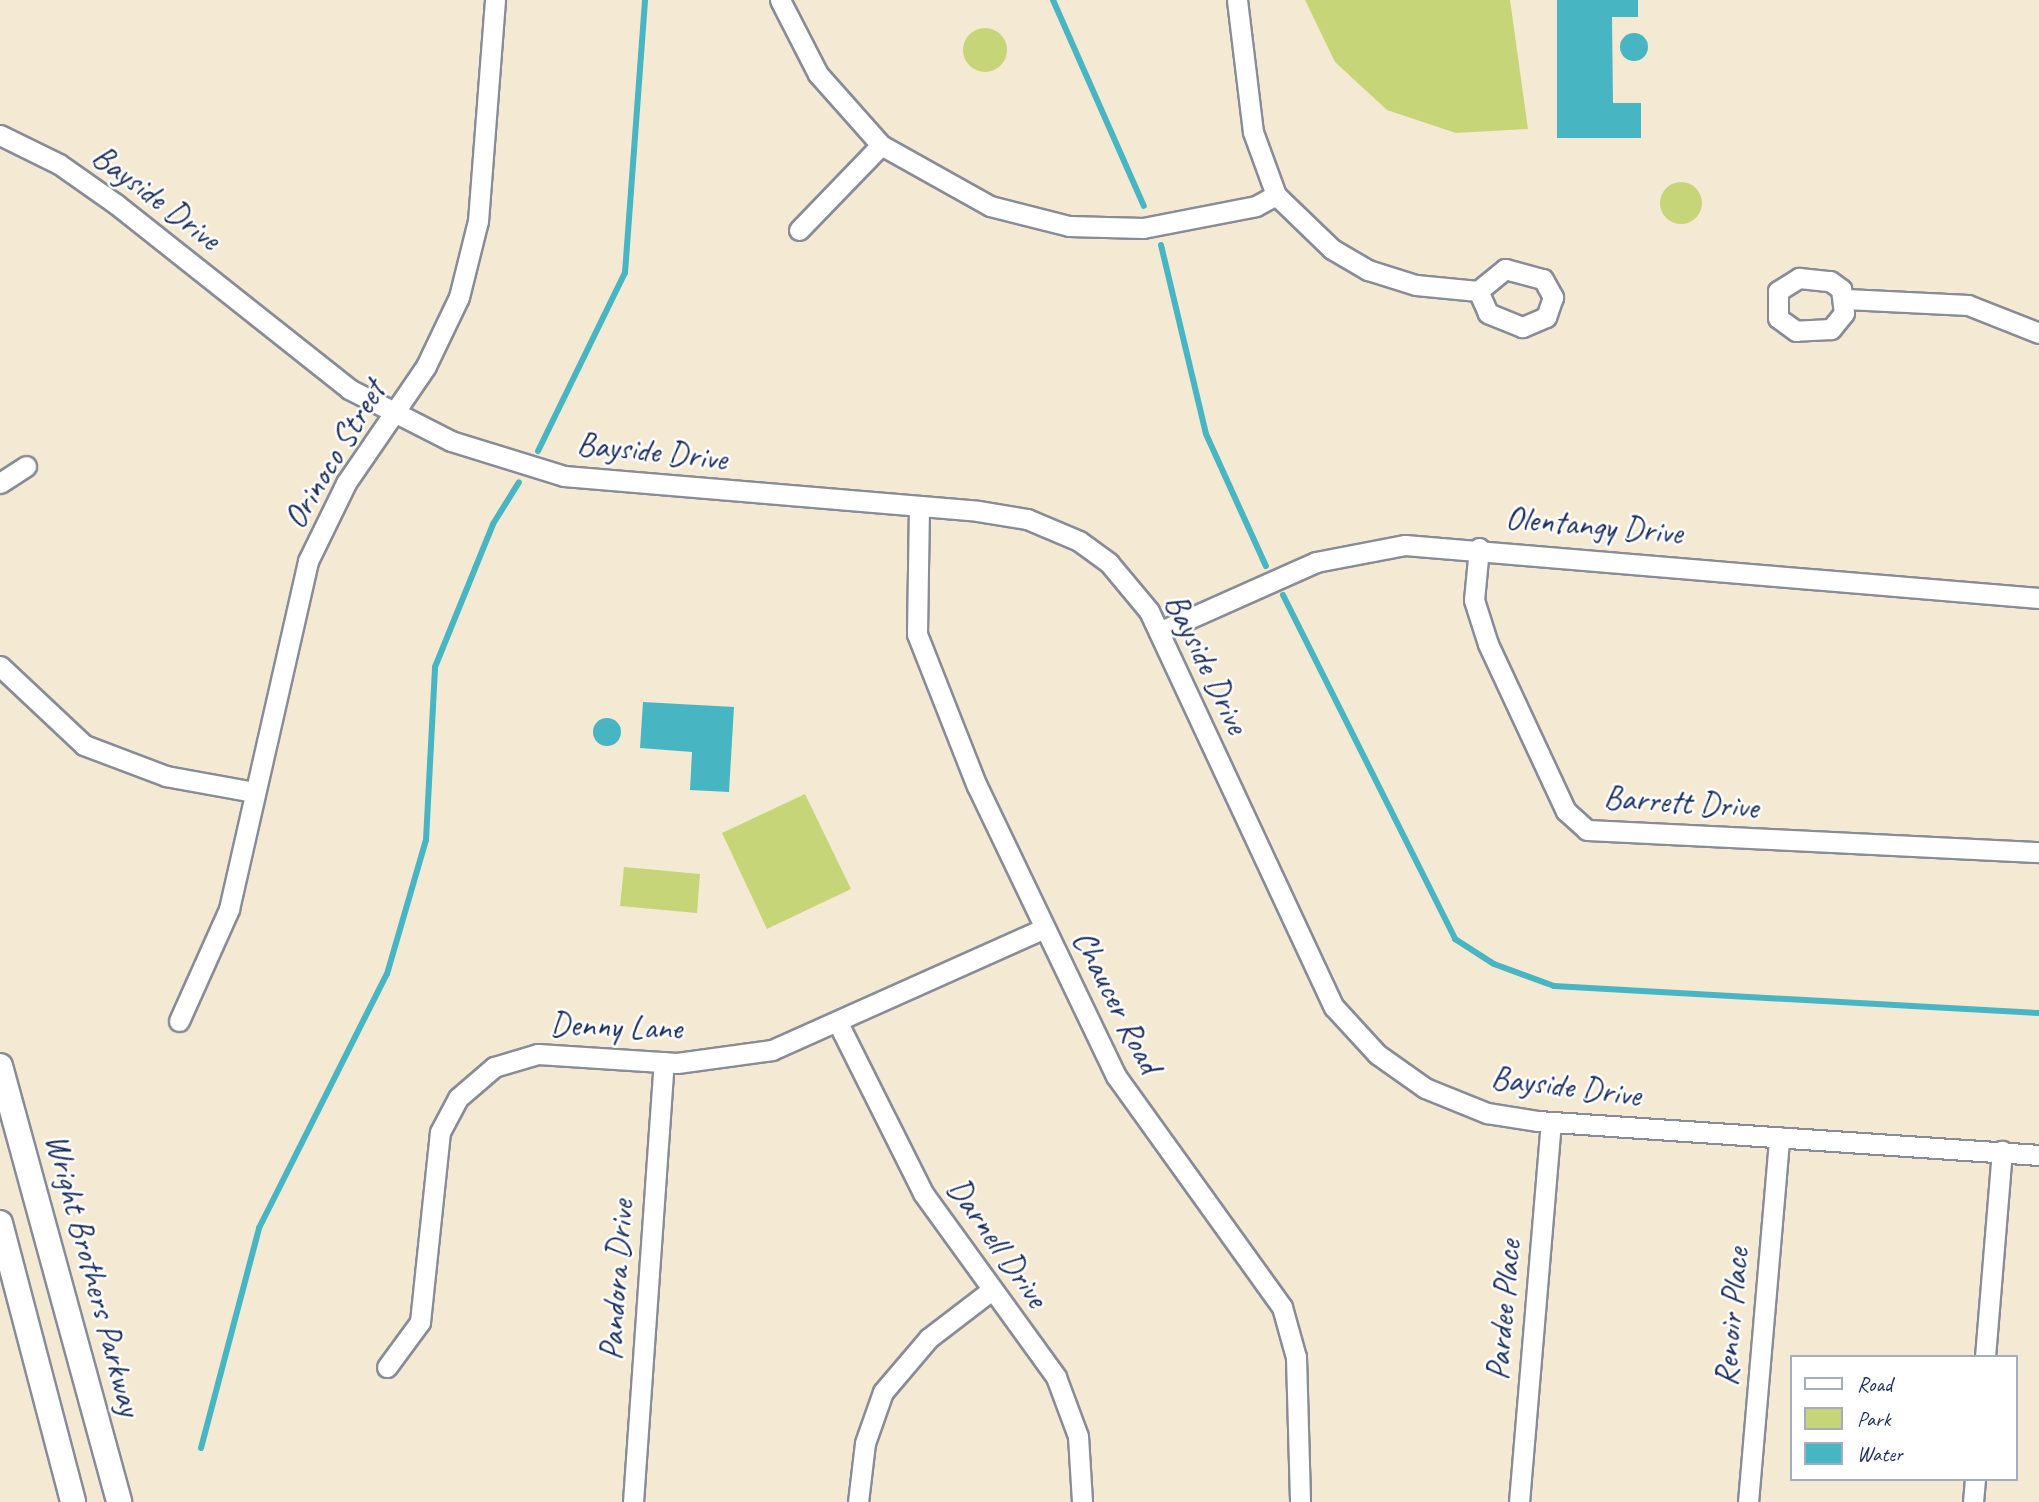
<!DOCTYPE html>
<html>
<head>
<meta charset="utf-8">
<style>
  body { margin:0 }
  #map { position:relative; width:2039px; height:1502px; overflow:hidden; background:#f4ead4; font-family:Caveat,sans-serif }
  div>[style] { position:absolute }
  .green>* { inset:0; background:#c6d577 }
  .round { border-radius:50% }
  .water>* { inset:0; background:#47b5c2 }
  .stream>* { height:6px; margin:-3px; padding:0 3px; transform-origin:3px; border-radius:3px; background:#47b5c2 }
  .roads { filter:drop-shadow(2px 0 #888c99) drop-shadow(-2px 0 #888c99) drop-shadow(0 2px #888c99) drop-shadow(0 -2px #888c99) }
  .minor>* { height:19px; margin:-9.5px; padding:0 9.5px; transform-origin:9.5px; border-radius:9.5px; background:#fff }
  .major>* { height:24px; margin:-12px; padding:0 12px; transform-origin:12px; border-radius:12px; background:#fff }
  span { translate:-50% -50%; white-space:nowrap; text-align:center; line-height:1.15; -webkit-text-stroke:5px #fff; paint-order:stroke }
  .street-label { font-size:33px; color:#1b2f5e }
  .legend { position:absolute; left:1790px; top:1355px; width:228px; height:126px; box-sizing:border-box; background:#fff; border:2px solid #a4acbf; margin:0; padding:9px 12px; list-style:none; font-size:21px; color:#1b2f5e }
  .legend li { display:flex; align-items:center; gap:14px; height:35px }
  .legend b { width:35px; border:2px solid #a4acbf }
</style>
</head>
<body>
<div id="map">
  <div class="green">
    <i style="clip-path:polygon(1305px 0,1510px 0,1528px 129px,1456px 133px,1387px 110px,1335px 62px)"></i>
    <i class="round" style="left:963px;top:28px;width:44px;height:44px"></i>
    <i class="round" style="left:1660px;top:182px;width:42px;height:42px"></i>
    <i style="clip-path:polygon(805px 794px,851px 889px,767px 929px,722px 833px)"></i>
    <i style="clip-path:polygon(624px 867px,700px 874px,697px 913px,620px 906px)"></i>
  </div>
  <div class="water">
    <i style="clip-path:polygon(1557px 0,1638px 0,1638px 17px,1612px 17px,1613px 103px,1641px 103px,1641px 138px,1557px 138px)"></i>
    <i class="round" style="left:1620px;top:33px;width:28px;height:28px"></i>
    <i style="clip-path:polygon(643px 702px,734px 707px,729px 792px,690px 790px,692px 752px,640px 748px)"></i>
    <i class="round" style="left:593px;top:718px;width:28px;height:28px"></i>
  </div>
  <div class="stream">
    <i style="left:1053px;top:0;width:225px;rotate:66.2deg"></i>
    <i style="left:1161px;top:245px;width:194px;rotate:76.6deg"></i>
    <i style="left:1206px;top:434px;width:145px;rotate:65.6deg"></i>
    <i style="left:538px;top:451px;width:198px;rotate:-64deg"></i>
    <i style="left:625px;top:273px;width:274px;rotate:-85.8deg"></i>
    <i style="left:1283px;top:595px;width:385px;rotate:63.4deg"></i>
    <i style="left:1455px;top:939px;width:46px;rotate:32.7deg"></i>
    <i style="left:1494px;top:964px;width:64px;rotate:20.1deg"></i>
    <i style="left:1554px;top:986px;width:486px;rotate:3.2deg"></i>
    <i style="left:201px;top:1448px;width:228px;rotate:-75.2deg"></i>
    <i style="left:259px;top:1228px;width:284px;rotate:-63.3deg"></i>
    <i style="left:387px;top:974px;width:140px;rotate:-73.8deg"></i>
    <i style="left:426px;top:840px;width:173px;rotate:-87deg"></i>
    <i style="left:435px;top:667px;width:154px;rotate:-67.9deg"></i>
    <i style="left:493px;top:524px;width:49px;rotate:-58.2deg"></i>
  </div>
  <div class="roads">
    <div class="minor">
      <i style="left:780px;top:0;width:83px;rotate:62.8deg"></i>
      <i style="left:818px;top:74px;width:95px;rotate:48.4deg"></i>
      <i style="left:881px;top:145px;width:125px;rotate:29.2deg"></i>
      <i style="left:990px;top:206px;width:81px;rotate:14.2deg"></i>
      <i style="left:1069px;top:226px;width:74px;rotate:1.5deg"></i>
      <i style="left:1143px;top:228px;width:115px;rotate:-11deg"></i>
      <i style="left:1256px;top:206px;width:23px;rotate:-29deg"></i>
      <i style="left:1237px;top:0;width:133px;rotate:83.1deg"></i>
      <i style="left:1253px;top:132px;width:67px;rotate:69.9deg"></i>
      <i style="left:1276px;top:195px;width:78px;rotate:44deg"></i>
      <i style="left:1332px;top:249px;width:42px;rotate:30.3deg"></i>
      <i style="left:1368px;top:270px;width:50px;rotate:17.4deg"></i>
      <i style="left:1416px;top:285px;width:62px;rotate:5.5deg"></i>
      <i style="left:0;top:135px;width:66px;rotate:26.2deg"></i>
      <i style="left:59px;top:164px;width:70px;rotate:35.1deg"></i>
      <i style="left:116px;top:204px;width:298px;rotate:38.4deg"></i>
      <i style="left:349px;top:389px;width:114px;rotate:27deg"></i>
      <i style="left:451px;top:441px;width:118px;rotate:17.2deg"></i>
      <i style="left:564px;top:476px;width:415px;rotate:4.8deg"></i>
      <i style="left:978px;top:511px;width:50px;rotate:9.3deg"></i>
      <i style="left:1027px;top:519px;width:56px;rotate:22.9deg"></i>
      <i style="left:1079px;top:541px;width:37px;rotate:36deg"></i>
      <i style="left:1109px;top:563px;width:62px;rotate:50.2deg"></i>
      <i style="left:1149px;top:611px;width:437px;rotate:65deg"></i>
      <i style="left:1334px;top:1007px;width:64px;rotate:47.5deg"></i>
      <i style="left:1377px;top:1054px;width:59px;rotate:35.3deg"></i>
      <i style="left:1425px;top:1088px;width:67px;rotate:22deg"></i>
      <i style="left:1487px;top:1113px;width:52px;rotate:8.9deg"></i>
      <i style="left:1538px;top:1121px;width:502px;rotate:3.88deg"></i>
      <i style="left:799px;top:230px;width:118px;rotate:-46deg"></i>
      <i style="left:1505px;top:269px;width:39px;rotate:15deg"></i>
      <i style="left:1543px;top:279px;width:21px;rotate:61deg"></i>
      <i style="left:1553px;top:297px;width:21px;rotate:109deg"></i>
      <i style="left:1546px;top:317px;width:26px;rotate:157deg"></i>
      <i style="left:1522px;top:327px;width:37px;rotate:-158deg"></i>
      <i style="left:1488px;top:313px;width:24px;rotate:-114deg"></i>
      <i style="left:1478px;top:291px;width:35px;rotate:-39deg"></i>
      <i style="left:1799px;top:278px;width:31px;rotate:6deg"></i>
      <i style="left:1830px;top:281px;width:14px;rotate:36deg"></i>
      <i style="left:1841px;top:289px;width:24px;rotate:83deg"></i>
      <i style="left:1844px;top:313px;width:21px;rotate:129deg"></i>
      <i style="left:1831px;top:329px;width:35px;rotate:177deg"></i>
      <i style="left:1796px;top:331px;width:22px;rotate:-144deg"></i>
      <i style="left:1778px;top:318px;width:27px;rotate:-90deg"></i>
      <i style="left:1778px;top:291px;width:25px;rotate:-32deg"></i>
      <i style="left:1846px;top:299px;width:122px;rotate:2.8deg"></i>
      <i style="left:1968px;top:305px;width:76px;rotate:21.5deg"></i>
      <i style="left:0;top:483px;width:31px;rotate:-33deg"></i>
      <i style="left:919px;top:506px;width:128px;rotate:90.9deg"></i>
      <i style="left:917px;top:634px;width:163px;rotate:68.5deg"></i>
      <i style="left:977px;top:786px;width:322px;rotate:64.4deg"></i>
      <i style="left:1116px;top:1076px;width:284px;rotate:54.3deg"></i>
      <i style="left:1282px;top:1307px;width:52px;rotate:74.4deg"></i>
      <i style="left:1296px;top:1357px;width:145px;rotate:88.4deg"></i>
      <i style="left:1479px;top:548px;width:52px;rotate:95.5deg"></i>
      <i style="left:1474px;top:600px;width:46px;rotate:72.3deg"></i>
      <i style="left:1488px;top:644px;width:184px;rotate:65deg"></i>
      <i style="left:1566px;top:811px;width:28px;rotate:42deg"></i>
      <i style="left:1587px;top:830px;width:453px;rotate:2.8deg"></i>
      <i style="left:1159px;top:632px;width:172px;rotate:-24deg"></i>
      <i style="left:1316px;top:562px;width:91px;rotate:-10.8deg"></i>
      <i style="left:1405px;top:545px;width:636px;rotate:4.78deg"></i>
      <i style="left:0;top:666px;width:115px;rotate:43.2deg"></i>
      <i style="left:84px;top:745px;width:88px;rotate:20.7deg"></i>
      <i style="left:166px;top:776px;width:89px;rotate:10.3deg"></i>
      <i style="left:179px;top:1021px;width:123px;rotate:-65.9deg"></i>
      <i style="left:229px;top:909px;width:357px;rotate:-77.2deg"></i>
      <i style="left:308px;top:561px;width:87px;rotate:-64deg"></i>
      <i style="left:346px;top:483px;width:142px;rotate:-55.6deg"></i>
      <i style="left:426px;top:366px;width:76px;rotate:-64.4deg"></i>
      <i style="left:459px;top:297px;width:78px;rotate:-76deg"></i>
      <i style="left:478px;top:221px;width:222px;rotate:-85.6deg"></i>
      <i style="left:838px;top:1023px;width:190px;rotate:63.4deg"></i>
      <i style="left:923px;top:1193px;width:227px;rotate:54.1deg"></i>
      <i style="left:1056px;top:1377px;width:63px;rotate:69.6deg"></i>
      <i style="left:1078px;top:1436px;width:66px;rotate:86.5deg"></i>
      <i style="left:1985px;top:1357px;width:207px;rotate:-85.3deg"></i>
      <i style="left:387px;top:1367px;width:56px;rotate:-53.7deg"></i>
      <i style="left:420px;top:1322px;width:191px;rotate:-84deg"></i>
      <i style="left:440px;top:1132px;width:38px;rotate:-62deg"></i>
      <i style="left:458px;top:1098px;width:48px;rotate:-40.7deg"></i>
      <i style="left:494px;top:1067px;width:46px;rotate:-16.5deg"></i>
      <i style="left:538px;top:1054px;width:139px;rotate:3.7deg"></i>
      <i style="left:677px;top:1063px;width:96px;rotate:-7.8deg"></i>
      <i style="left:772px;top:1050px;width:297px;rotate:-24.1deg"></i>
      <i style="left:633px;top:1502px;width:441px;rotate:-86deg"></i>
      <i style="left:858px;top:1502px;width:59px;rotate:-83.2deg"></i>
      <i style="left:865px;top:1443px;width:54px;rotate:-70.6deg"></i>
      <i style="left:883px;top:1392px;width:71px;rotate:-49.6deg"></i>
      <i style="left:929px;top:1338px;width:76px;rotate:-37.5deg"></i>
      <i style="left:1519px;top:1502px;width:380px;rotate:-85.2deg"></i>
      <i style="left:1748px;top:1502px;width:366px;rotate:-85.1deg"></i>
      <i style="left:1973px;top:1502px;width:23px;rotate:-85deg"></i>
    </div>
    <div class="major">
      <i style="left:0;top:1066px;width:452px;rotate:74.7deg"></i>
      <i style="left:0;top:1223px;width:288px;rotate:75.3deg"></i>
    </div>
  </div>
  <div class="street-label">
    <span style="left:156px;top:198px;rotate:37deg">Bayside Drive</span>
    <span style="left:652px;top:452px;rotate:6deg">Bayside Drive</span>
    <span style="left:335px;top:455px;rotate:-59deg">Orinoco Street</span>
    <span style="left:1594px;top:526px;rotate:5deg">Olentangy Drive</span>
    <span style="left:1206px;top:664px;rotate:64deg">Bayside Drive</span>
    <span style="left:1681px;top:803px;rotate:4deg">Barrett Drive</span>
    <span style="left:1116px;top:1002px;rotate:63deg">Chaucer Road</span>
    <span style="left:616px;top:1027px;rotate:2deg">Denny Lane</span>
    <span style="left:1566px;top:1087px;rotate:7deg">Bayside Drive</span>
    <span style="left:997px;top:1243px;rotate:55deg">Darnell Drive</span>
    <span style="left:93px;top:1275px;rotate:75deg">Wright Brothers Parkway</span>
    <span style="left:617px;top:1280px;rotate:-86deg">Pandora Drive</span>
    <span style="left:1504px;top:1310px;rotate:-85deg">Pardee Place</span>
    <span style="left:1732px;top:1317px;rotate:-85deg">Renoir Place</span>
  </div>
  <ul class="legend">
  <li><b style="height:9px;background:#fff"></b>Road</li>
  <li><b style="height:19px;background:#c6d577"></b>Park</li>
  <li><b style="height:19px;background:#47b5c2"></b>Water</li>
  </ul>
</div>
</body>
</html>
